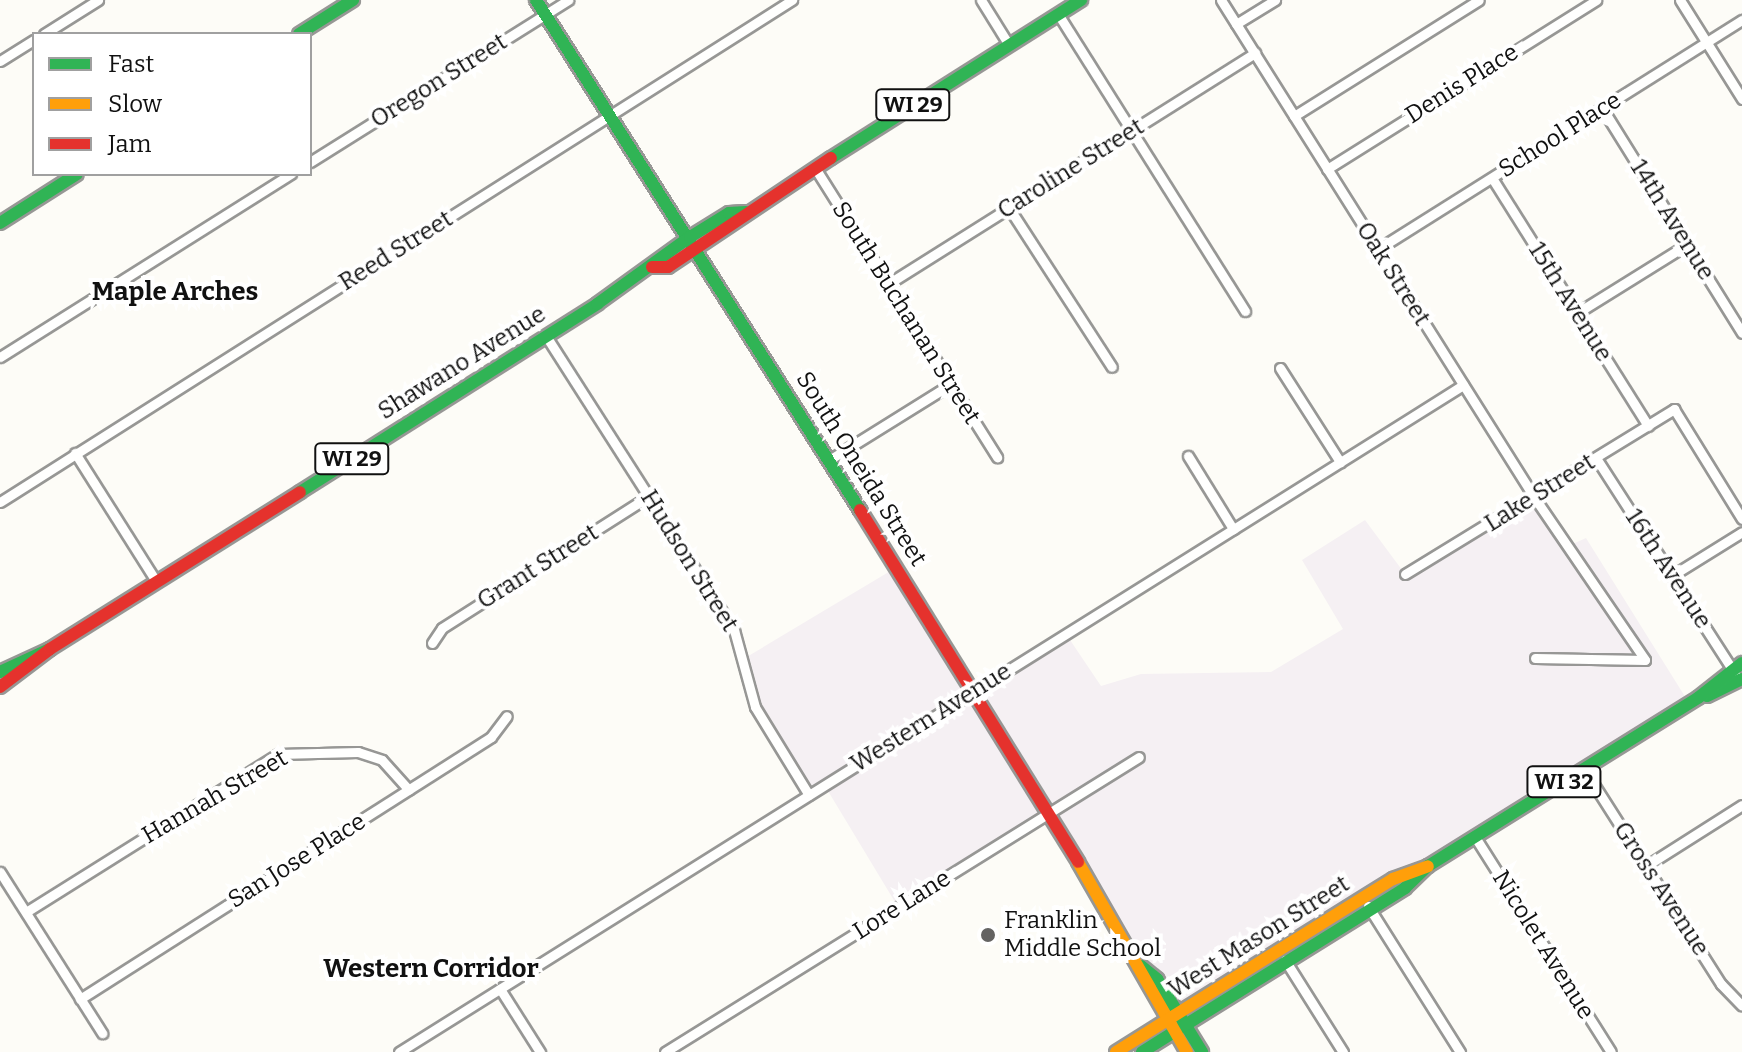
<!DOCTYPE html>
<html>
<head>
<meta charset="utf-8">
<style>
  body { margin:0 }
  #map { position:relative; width:1742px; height:1052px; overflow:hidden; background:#fdfcf7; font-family:Bitter,serif }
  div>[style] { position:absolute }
  .industrial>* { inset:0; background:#f5f0f3 }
  .roads { filter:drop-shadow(2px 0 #979795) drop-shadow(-2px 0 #979795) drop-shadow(0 2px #979795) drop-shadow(0 -2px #979795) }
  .street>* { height:9px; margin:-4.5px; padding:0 4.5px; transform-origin:4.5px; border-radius:4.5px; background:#fffffe }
  .fast>* { height:12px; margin:-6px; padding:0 6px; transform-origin:6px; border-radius:6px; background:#30b455 }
  .slow>* { height:12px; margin:-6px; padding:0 6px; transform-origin:6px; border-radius:6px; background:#ff9f0a }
  .jam>* { height:12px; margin:-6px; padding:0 6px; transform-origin:6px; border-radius:6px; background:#e5322d }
  .dots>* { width:22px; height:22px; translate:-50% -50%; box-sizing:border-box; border:4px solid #fff; border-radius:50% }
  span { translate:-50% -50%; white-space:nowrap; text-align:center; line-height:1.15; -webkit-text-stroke:8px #fff; paint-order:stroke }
  .shield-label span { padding:2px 6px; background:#fff; border:2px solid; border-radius:6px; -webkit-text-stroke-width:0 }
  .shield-label { font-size:22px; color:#111; font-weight:700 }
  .street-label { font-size:24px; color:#111 }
  .poi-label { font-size:24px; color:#111 }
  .left { translate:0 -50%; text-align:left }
  .neighbourhood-label { font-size:26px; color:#111; font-weight:700 }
  .legend { position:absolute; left:32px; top:32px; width:280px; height:144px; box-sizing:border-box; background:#fff; border:2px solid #a0a0a0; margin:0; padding:10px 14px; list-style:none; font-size:24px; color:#111 }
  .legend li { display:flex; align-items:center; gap:16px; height:40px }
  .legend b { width:40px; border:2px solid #a0a0a0 }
</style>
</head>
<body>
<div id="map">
  <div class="industrial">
    <i style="clip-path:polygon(1534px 497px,1566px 547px,1586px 538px,1689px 703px,1428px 866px,1178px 1003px,1141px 966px,1048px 814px,898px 907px,825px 786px,809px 795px,755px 707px,745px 658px,897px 567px,975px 691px,1066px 634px,1101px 686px,1141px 674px,1271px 672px,1343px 629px,1302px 560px,1365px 520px,1405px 574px)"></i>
  </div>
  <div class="roads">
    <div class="street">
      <i style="left:981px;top:0;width:53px;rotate:58.1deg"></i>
      <i style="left:1221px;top:0;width:587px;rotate:57.8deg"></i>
      <i style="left:1534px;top:497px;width:197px;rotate:55.7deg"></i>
      <i style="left:1645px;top:660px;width:110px;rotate:-179deg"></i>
      <i style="left:1680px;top:0;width:117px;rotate:57.9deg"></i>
      <i style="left:1058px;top:14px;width:351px;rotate:57.8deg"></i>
      <i style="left:1236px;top:24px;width:46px;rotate:-31.6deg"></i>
      <i style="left:44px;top:34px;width:64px;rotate:-32.2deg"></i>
      <i style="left:0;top:61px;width:40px;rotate:-32deg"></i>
      <i style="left:1602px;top:108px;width:265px;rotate:58.1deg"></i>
      <i style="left:1294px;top:116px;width:218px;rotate:-32.1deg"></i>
      <i style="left:310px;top:162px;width:305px;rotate:-32.1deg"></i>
      <i style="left:815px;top:168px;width:342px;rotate:57.8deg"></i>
      <i style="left:1327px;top:169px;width:318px;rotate:-32.1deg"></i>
      <i style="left:1492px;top:178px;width:293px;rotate:57.8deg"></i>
      <i style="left:1009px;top:208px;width:189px;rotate:57.1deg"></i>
      <i style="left:1378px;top:249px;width:430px;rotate:-32.2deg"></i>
      <i style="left:888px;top:284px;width:434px;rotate:-32.2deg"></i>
      <i style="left:1577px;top:313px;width:131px;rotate:-31.9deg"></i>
      <i style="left:546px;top:336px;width:349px;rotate:57.4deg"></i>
      <i style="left:734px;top:630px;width:80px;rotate:74.7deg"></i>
      <i style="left:755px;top:707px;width:103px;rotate:58.5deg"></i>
      <i style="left:0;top:357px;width:344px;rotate:-32.2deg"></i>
      <i style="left:1280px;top:368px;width:112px;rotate:57.4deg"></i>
      <i style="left:75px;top:453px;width:151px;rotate:57.7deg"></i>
      <i style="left:1188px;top:456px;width:86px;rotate:58.3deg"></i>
      <i style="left:1596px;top:458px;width:257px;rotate:57.2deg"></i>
      <i style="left:829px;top:460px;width:144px;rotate:-31.9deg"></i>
      <i style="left:0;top:502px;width:938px;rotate:-32.37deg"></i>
      <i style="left:1405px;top:574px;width:316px;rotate:-31.5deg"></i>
      <i style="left:1674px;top:409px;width:129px;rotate:58.3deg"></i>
      <i style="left:1673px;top:575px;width:81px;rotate:-31.9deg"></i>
      <i style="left:432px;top:643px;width:18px;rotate:-56deg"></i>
      <i style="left:442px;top:628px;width:244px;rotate:-32.5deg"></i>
      <i style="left:1584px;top:769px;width:255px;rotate:57.5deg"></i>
      <i style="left:1721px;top:984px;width:30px;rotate:46deg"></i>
      <i style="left:1475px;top:837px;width:254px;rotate:57.7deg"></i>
      <i style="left:1646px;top:866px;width:114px;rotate:-32.4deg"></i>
      <i style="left:0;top:872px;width:191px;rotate:57.6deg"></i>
      <i style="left:1368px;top:906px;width:173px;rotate:57.8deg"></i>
      <i style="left:26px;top:912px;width:297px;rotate:-32.1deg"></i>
      <i style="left:278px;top:754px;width:80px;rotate:-1.4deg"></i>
      <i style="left:358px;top:752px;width:25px;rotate:18deg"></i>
      <i style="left:382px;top:760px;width:40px;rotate:48deg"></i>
      <i style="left:1285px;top:960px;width:109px;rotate:57.8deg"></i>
      <i style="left:500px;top:989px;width:75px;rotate:57.6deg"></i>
      <i style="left:80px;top:999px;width:487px;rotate:-32.5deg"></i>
      <i style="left:491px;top:737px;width:26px;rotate:-53deg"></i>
      <i style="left:399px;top:1052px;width:1256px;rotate:-32.08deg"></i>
      <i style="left:665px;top:1052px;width:558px;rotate:-31.9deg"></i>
    </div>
    <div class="fast">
      <i style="left:536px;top:0;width:604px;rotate:57.57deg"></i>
      <i style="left:299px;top:34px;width:64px;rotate:-32.2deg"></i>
      <i style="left:831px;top:158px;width:296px;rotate:-32.3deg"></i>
      <i style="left:0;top:223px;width:91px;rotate:-32.5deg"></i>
      <i style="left:300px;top:492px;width:352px;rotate:-32.3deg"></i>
      <i style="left:597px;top:304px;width:115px;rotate:-35.8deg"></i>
      <i style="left:690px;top:237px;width:46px;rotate:-31.6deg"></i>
      <i style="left:729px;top:213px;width:17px;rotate:-3deg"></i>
      <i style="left:0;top:672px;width:55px;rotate:-24.7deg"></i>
      <i style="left:1707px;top:696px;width:39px;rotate:-26deg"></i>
      <i style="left:1141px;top:966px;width:21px;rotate:39deg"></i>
      <i style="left:1157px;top:979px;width:86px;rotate:58.3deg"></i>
      <i style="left:1142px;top:1052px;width:310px;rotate:-31.9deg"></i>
      <i style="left:1405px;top:888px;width:32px;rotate:-44deg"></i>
      <i style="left:1428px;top:866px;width:319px;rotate:-31.9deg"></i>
      <i style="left:1699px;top:697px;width:55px;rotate:-38.3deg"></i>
    </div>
    <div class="slow">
      <i style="left:1078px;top:862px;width:219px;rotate:60.2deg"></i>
      <i style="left:1116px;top:1052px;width:327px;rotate:-32deg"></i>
      <i style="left:1393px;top:879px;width:37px;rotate:-20deg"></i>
    </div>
    <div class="jam">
      <i style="left:652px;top:267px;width:16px"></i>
      <i style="left:668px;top:267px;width:196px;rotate:-33.8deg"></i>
      <i style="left:860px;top:510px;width:414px;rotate:58.2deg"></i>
      <i style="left:0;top:687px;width:63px;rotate:-37.2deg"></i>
      <i style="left:50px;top:649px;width:295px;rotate:-32.1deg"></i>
    </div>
  </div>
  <div class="dots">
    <i style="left:988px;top:935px;background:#646362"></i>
  </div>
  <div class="shield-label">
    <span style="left:913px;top:105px">WI 29</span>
    <span style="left:352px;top:459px">WI 29</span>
    <span style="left:1564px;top:782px">WI 32</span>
  </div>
  <div class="street-label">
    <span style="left:439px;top:81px;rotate:-32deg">Oregon Street</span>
    <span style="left:1462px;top:84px;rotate:-32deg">Denis Place</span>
    <span style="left:1560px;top:135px;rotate:-32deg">School Place</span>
    <span style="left:1071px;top:169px;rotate:-32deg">Caroline Street</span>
    <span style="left:1672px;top:220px;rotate:58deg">14th Avenue</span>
    <span style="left:396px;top:251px;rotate:-32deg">Reed Street</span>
    <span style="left:1393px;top:274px;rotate:58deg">Oak Street</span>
    <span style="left:1570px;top:302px;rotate:58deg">15th Avenue</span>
    <span style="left:906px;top:313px;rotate:58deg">South Buchanan Street</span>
    <span style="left:462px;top:363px;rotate:-32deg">Shawano Avenue</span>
    <span style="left:861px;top:469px;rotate:58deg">South Oneida Street</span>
    <span style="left:1540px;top:493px;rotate:-32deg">Lake Street</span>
    <span style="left:689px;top:561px;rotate:58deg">Hudson Street</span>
    <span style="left:538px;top:567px;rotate:-32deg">Grant Street</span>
    <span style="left:1668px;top:569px;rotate:57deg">16th Avenue</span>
    <span style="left:931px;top:718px;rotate:-32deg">Western Avenue</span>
    <span style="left:215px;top:797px;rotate:-30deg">Hannah Street</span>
    <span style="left:297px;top:861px;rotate:-32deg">San Jose Place</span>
    <span style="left:1661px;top:889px;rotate:57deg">Gross Avenue</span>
    <span style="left:902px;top:905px;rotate:-32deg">Lore Lane</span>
    <span style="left:1259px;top:937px;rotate:-32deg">West Mason Street</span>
    <span style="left:1543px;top:945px;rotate:58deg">Nicolet Avenue</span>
  </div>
  <div class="poi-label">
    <span class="left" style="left:1004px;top:935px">Franklin<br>Middle School</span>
  </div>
  <div class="neighbourhood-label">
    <span style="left:175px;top:292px">Maple Arches</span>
    <span style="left:431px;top:969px">Western Corridor</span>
  </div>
  <ul class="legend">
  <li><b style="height:10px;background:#30b455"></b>Fast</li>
  <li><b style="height:10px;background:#ff9f0a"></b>Slow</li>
  <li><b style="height:10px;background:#e5322d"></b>Jam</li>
  </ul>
</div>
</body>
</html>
